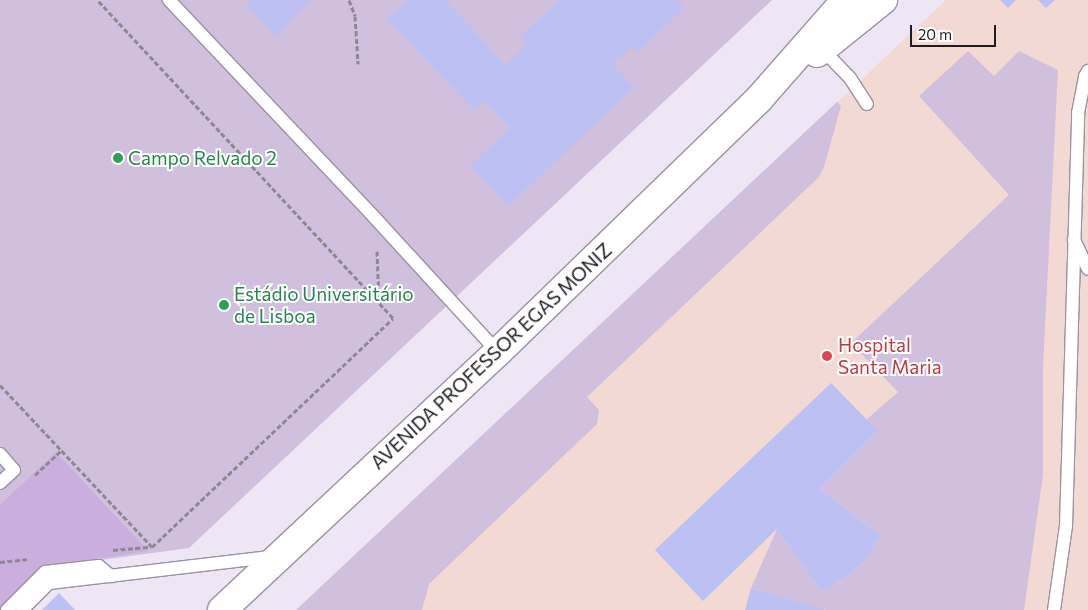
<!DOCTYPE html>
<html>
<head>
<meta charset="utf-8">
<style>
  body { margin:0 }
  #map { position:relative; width:1088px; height:610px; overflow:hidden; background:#eee6f4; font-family:Commissioner,sans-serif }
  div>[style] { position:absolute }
  .medical>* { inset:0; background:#f3d9d3 }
  .green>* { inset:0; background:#d0c0dd }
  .forest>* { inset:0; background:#caafde }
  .building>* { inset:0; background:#bcc0f3 }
  .path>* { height:3px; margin-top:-1.5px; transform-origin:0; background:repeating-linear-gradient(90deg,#8d8892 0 5px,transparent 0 7.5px) }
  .roads { filter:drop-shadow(1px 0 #9a93a0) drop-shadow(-1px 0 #9a93a0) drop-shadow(0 1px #9a93a0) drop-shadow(0 -1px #9a93a0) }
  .lane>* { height:12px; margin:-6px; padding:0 6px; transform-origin:6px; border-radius:6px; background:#fff }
  .primary>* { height:28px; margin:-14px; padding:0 14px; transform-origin:14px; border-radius:14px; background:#fff }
  .dots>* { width:14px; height:14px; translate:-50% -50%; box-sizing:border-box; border:2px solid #fff; border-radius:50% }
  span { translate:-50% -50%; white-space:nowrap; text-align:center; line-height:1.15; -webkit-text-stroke:4px #fff; paint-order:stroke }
  .leisure-label { font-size:19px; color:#27864d }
  .left { translate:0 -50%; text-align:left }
  .health-label { font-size:19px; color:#be3a42 }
  .street-label { font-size:19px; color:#1f1c21 }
  .scale { position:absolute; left:910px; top:25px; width:86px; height:22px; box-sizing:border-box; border:2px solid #1f1c21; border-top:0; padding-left:6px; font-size:15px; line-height:18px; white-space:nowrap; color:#1f1c21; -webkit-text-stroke:4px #fff; paint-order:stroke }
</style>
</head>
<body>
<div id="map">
  <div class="medical">
    <i style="clip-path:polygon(946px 0,1088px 0,1088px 610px,296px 610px)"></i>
  </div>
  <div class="green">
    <i style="clip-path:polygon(0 0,772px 0,189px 548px,42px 568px,0 610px)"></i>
    <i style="clip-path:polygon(968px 51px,994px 76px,1019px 51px,1058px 70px,1043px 367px,1043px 475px,1024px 610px,826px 610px,751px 588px,777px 529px,821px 591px,845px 578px,866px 559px,881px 536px,820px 489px,877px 432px,866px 420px,898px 392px,851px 343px,1009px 195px,919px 96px)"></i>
    <i style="clip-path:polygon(837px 102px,841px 106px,824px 167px,819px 177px,587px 397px,599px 410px,597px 424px,429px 584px,422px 610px,296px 610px)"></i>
  </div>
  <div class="forest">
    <i style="clip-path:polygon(56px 452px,148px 551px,41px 567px,0 608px,0 505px)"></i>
  </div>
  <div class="building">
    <i style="clip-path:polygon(252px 0,310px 0,276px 36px,246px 5px)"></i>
    <i style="clip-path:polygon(407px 0,445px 0,506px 65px,527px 44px,520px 37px,559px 0,681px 0,679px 2px,684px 8px,638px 52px,632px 46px,612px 64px,634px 87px,508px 206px,470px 166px,510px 128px,484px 101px,474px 110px,387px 19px)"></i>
    <i style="clip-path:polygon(1000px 0,1016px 0,1008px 8px)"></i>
    <i style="clip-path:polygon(1038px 0,1055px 0,1046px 8px)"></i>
    <i style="clip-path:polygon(831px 383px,878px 431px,820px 489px,881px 536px,866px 559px,845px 578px,821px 591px,777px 529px,703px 601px,655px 550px)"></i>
    <i style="clip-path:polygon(751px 588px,824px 609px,824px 610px,745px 610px)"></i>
    <i style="clip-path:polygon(59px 593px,75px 610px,42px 610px)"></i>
  </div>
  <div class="path">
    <i style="left:349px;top:0;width:17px;rotate:69deg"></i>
    <i style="left:355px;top:16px;width:48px;rotate:86.4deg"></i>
    <i style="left:377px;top:251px;width:51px;rotate:87.8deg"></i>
    <i style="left:0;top:385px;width:222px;rotate:46.8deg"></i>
    <i style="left:152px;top:547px;width:332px;rotate:-43.5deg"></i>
    <i style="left:393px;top:318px;width:434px;rotate:-132.9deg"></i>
    <i style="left:35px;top:475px;width:35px;rotate:-43deg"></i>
    <i style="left:113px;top:550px;width:38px;rotate:-5deg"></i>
    <i style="left:0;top:562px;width:27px;rotate:-6deg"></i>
  </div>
  <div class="roads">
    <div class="lane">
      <i style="left:169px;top:0;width:300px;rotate:46.6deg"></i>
      <i style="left:375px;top:218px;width:182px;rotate:47.5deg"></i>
      <i style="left:822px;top:49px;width:40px;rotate:46deg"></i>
      <i style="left:850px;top:78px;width:31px;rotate:57deg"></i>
      <i style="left:1074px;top:240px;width:32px;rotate:64deg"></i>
      <i style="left:0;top:454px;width:21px;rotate:49deg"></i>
      <i style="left:14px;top:470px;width:19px;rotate:137deg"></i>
      <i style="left:7px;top:610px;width:54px;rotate:-45deg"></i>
      <i style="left:45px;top:572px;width:54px;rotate:-6.3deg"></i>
      <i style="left:99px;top:566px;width:16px;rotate:40deg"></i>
      <i style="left:22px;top:610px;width:38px;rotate:-45deg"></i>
      <i style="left:49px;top:583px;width:225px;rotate:-6.7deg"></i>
      <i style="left:1054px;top:610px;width:85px;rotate:-81.9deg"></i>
      <i style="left:1066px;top:526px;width:413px;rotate:-88.3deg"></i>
      <i style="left:1078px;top:113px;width:38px;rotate:-79deg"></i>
      <i style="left:1085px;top:76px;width:6px;rotate:-59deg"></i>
    </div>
    <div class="primary">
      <i style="left:817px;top:53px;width:85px;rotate:-38.8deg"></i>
      <i style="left:222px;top:610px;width:378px;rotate:-43.1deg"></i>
      <i style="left:498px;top:352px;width:363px;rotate:-44.1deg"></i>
      <i style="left:759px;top:99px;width:132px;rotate:-48.7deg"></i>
    </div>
  </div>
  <div class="dots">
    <i style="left:118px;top:158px;background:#2e9e5b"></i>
    <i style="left:224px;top:305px;background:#2e9e5b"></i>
    <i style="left:827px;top:356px;background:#e0444e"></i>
  </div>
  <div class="leisure-label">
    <span class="left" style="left:128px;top:158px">Campo Relvado 2</span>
    <span class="left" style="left:234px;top:305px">Estádio Universitário<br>de Lisboa</span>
  </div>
  <div class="health-label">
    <span class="left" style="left:838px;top:356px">Hospital<br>Santa Maria</span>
  </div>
  <div class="street-label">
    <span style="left:491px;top:356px;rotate:-43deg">AVENIDA PROFESSOR EGAS MONIZ</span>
  </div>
  <div class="scale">20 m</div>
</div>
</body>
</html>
